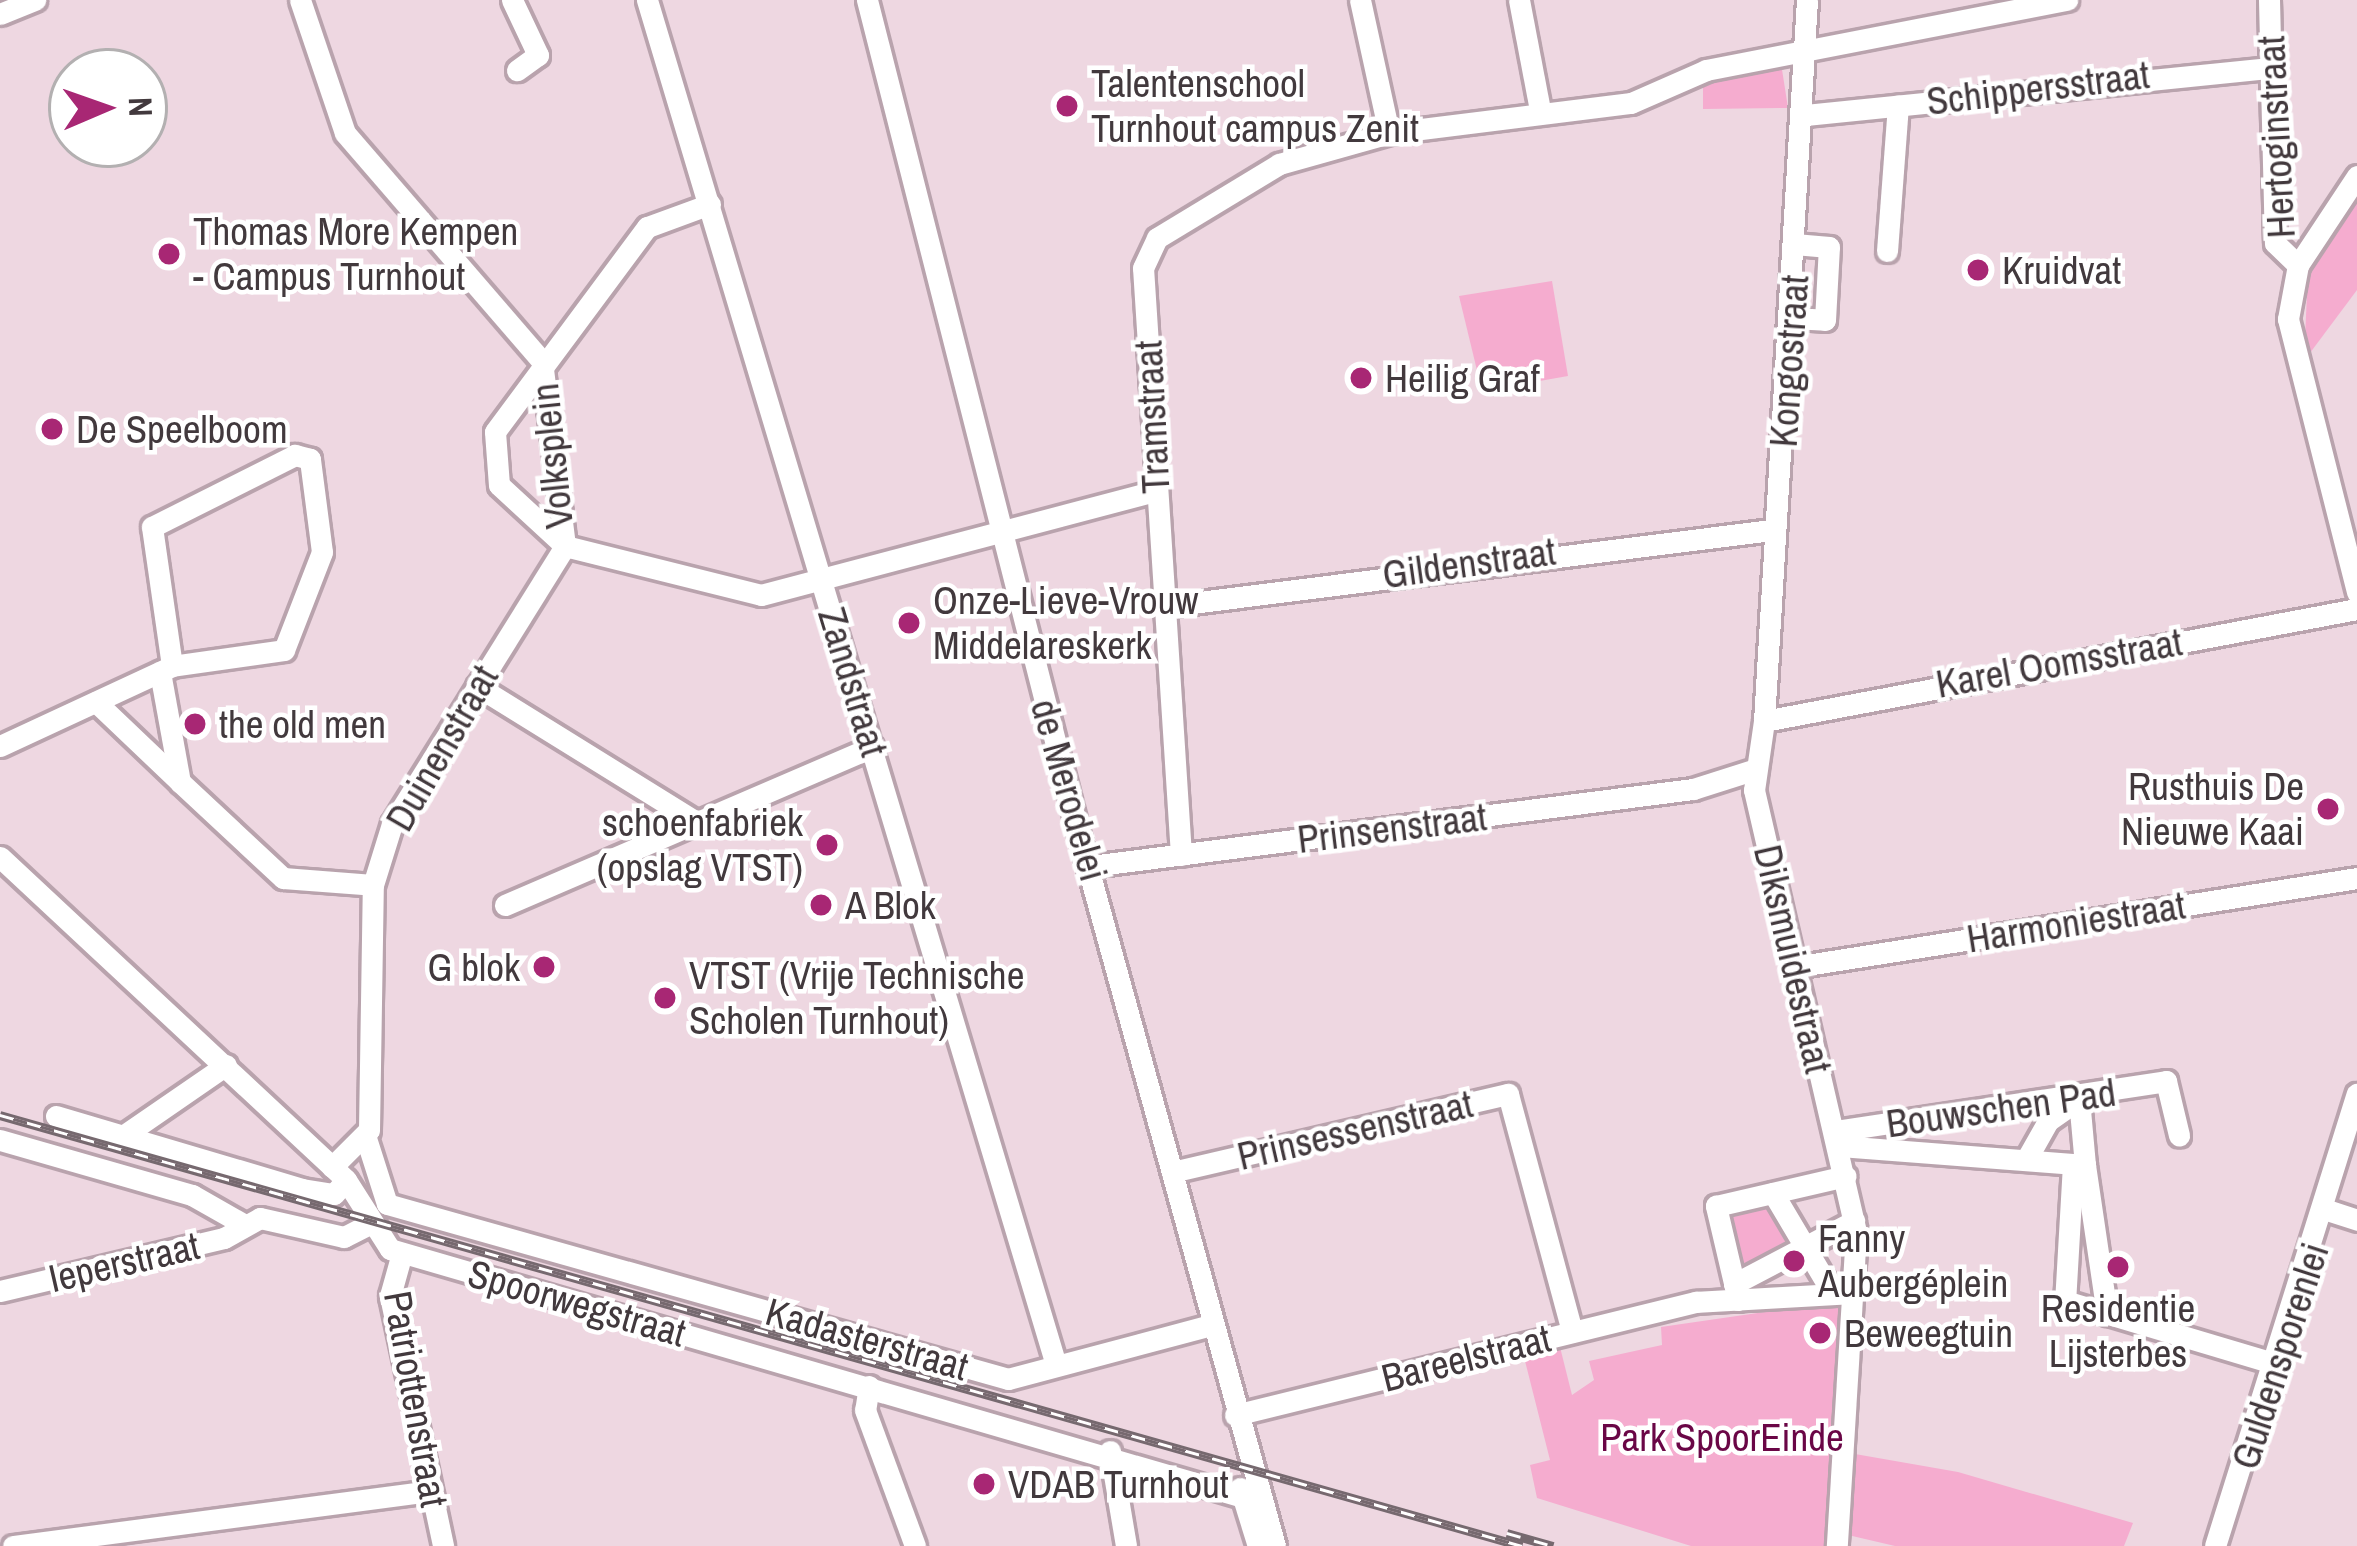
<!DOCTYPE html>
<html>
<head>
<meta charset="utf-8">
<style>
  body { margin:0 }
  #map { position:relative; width:2357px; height:1546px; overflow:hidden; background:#eed7e1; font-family:"Archivo Narrow",sans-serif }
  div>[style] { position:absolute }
  .green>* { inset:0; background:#f5accf }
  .roads { filter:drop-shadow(3px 0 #b9a3ad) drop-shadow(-3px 0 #b9a3ad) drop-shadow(0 3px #b9a3ad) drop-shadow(0 -3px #b9a3ad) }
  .minor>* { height:21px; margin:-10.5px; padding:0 10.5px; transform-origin:10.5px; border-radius:10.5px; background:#fff }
  .rail>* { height:9px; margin-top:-4.5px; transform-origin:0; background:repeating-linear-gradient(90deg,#fff 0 14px,#76696f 0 28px); box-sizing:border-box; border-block:3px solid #76696f }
  .dots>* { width:33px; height:33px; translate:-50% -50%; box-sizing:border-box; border:6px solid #fff; border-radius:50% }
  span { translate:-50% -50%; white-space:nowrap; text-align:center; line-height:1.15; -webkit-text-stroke:9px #fff; paint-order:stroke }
  .poi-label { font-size:39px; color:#42393d }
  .left { translate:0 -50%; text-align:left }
  .right { translate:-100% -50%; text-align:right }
  .street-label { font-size:39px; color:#42393d }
  .park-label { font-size:39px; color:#6a0646 }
  .north { position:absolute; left:48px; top:48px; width:120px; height:120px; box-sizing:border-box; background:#fff; border:3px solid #b3b0b1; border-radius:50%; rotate:88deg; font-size:33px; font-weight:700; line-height:48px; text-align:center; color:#42393d }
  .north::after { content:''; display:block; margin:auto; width:42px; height:54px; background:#a82774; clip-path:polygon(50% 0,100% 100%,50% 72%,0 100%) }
</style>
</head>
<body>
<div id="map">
  <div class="green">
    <i style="clip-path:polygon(1781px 63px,1788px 108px,1703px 109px,1703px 79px)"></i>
    <i style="clip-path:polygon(2357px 199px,2357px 290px,2304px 361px,2308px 271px)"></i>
    <i style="clip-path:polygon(1552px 281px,1568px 376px,1482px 391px,1459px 296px)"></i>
    <i style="clip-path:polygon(1772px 1200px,1794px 1240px,1738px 1276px,1724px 1211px)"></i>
    <i style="clip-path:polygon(1833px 1302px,1844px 1311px,1825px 1546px,1691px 1546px,1537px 1498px,1530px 1465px,1550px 1460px,1524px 1357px,1560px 1347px,1572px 1395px,1594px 1380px,1589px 1361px,1662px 1345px,1661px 1327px)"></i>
    <i style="clip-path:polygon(1855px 1454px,1958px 1472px,2133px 1523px,2124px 1546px,1895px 1546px,1848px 1535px)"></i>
  </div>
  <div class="roads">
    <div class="minor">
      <i style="left:300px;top:0;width:140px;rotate:71.3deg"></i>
      <i style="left:345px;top:133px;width:301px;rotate:49.2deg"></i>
      <i style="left:512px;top:0;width:61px;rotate:64.7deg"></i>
      <i style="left:538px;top:55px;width:26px;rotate:144deg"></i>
      <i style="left:647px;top:0;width:1425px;rotate:73.32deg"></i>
      <i style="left:867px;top:0;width:866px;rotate:75.76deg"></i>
      <i style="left:1080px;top:839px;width:733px;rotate:74.58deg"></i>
      <i style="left:1360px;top:0;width:136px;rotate:77.7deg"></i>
      <i style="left:1519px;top:0;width:112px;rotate:79.2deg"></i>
      <i style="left:2269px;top:0;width:243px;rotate:88.6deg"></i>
      <i style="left:2275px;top:243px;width:32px;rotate:44deg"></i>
      <i style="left:0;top:14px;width:38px;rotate:-22deg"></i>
      <i style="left:1806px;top:115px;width:466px;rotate:-5.8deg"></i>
      <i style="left:2357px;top:176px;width:107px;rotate:123.5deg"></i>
      <i style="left:2298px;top:265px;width:55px;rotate:100.5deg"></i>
      <i style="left:2288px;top:319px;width:282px;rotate:75.8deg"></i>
      <i style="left:710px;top:204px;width:67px;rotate:159.9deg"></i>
      <i style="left:647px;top:227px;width:255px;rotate:126.6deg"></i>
      <i style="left:495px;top:432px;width:53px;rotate:85.7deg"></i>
      <i style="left:499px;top:485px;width:90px;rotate:42.7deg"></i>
      <i style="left:565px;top:546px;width:202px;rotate:14deg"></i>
      <i style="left:761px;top:595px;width:407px;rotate:-14.8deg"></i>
      <i style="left:1887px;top:251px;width:146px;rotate:-85.7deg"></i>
      <i style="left:1792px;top:318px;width:33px;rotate:3deg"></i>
      <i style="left:1825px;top:320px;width:73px;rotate:-86.9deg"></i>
      <i style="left:1829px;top:247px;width:32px;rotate:-175deg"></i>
      <i style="left:542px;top:361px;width:186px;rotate:82.9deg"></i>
      <i style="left:1168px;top:606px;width:608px;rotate:-7.18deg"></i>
      <i style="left:160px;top:672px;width:112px;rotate:79.7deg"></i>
      <i style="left:180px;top:782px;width:141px;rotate:43deg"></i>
      <i style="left:283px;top:878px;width:90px;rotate:4.4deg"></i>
      <i style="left:477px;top:686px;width:256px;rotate:31.8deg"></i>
      <i style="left:96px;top:702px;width:116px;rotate:43.6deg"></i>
      <i style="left:1764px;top:721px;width:70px;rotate:98.2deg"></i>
      <i style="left:1754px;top:790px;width:454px;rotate:77deg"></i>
      <i style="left:1856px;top:1232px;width:315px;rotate:93.5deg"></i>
      <i style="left:1764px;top:721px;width:722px;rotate:-86.59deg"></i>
      <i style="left:1764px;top:721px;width:603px;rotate:-10.7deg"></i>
      <i style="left:0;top:746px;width:190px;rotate:-24.9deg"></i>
      <i style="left:172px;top:666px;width:113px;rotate:-8.1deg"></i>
      <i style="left:284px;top:650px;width:105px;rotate:-68.8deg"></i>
      <i style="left:322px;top:552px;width:94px;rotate:-97.4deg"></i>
      <i style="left:310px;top:459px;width:16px;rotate:-165deg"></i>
      <i style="left:295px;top:455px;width:160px;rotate:153.3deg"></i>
      <i style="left:152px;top:527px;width:140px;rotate:81.8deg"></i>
      <i style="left:1181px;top:855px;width:588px;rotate:-93.7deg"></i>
      <i style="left:1143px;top:268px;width:33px;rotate:-65deg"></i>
      <i style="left:1157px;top:238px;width:143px;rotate:-31.2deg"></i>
      <i style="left:1279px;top:164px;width:114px;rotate:-15.7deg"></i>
      <i style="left:1389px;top:133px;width:244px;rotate:-7.1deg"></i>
      <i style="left:1631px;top:103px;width:82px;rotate:-23.7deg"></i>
      <i style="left:1706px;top:70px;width:368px;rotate:-11deg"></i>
      <i style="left:0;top:857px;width:473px;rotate:43deg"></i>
      <i style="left:346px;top:1180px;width:82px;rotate:57.5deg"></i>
      <i style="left:390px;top:1249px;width:906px;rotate:16.21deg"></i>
      <i style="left:1091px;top:866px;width:607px;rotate:-7.29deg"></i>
      <i style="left:1693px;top:789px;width:63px;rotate:-17.6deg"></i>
      <i style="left:505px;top:905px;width:400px;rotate:-23.3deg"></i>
      <i style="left:1794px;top:967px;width:570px;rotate:-8.98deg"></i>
      <i style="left:56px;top:1116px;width:257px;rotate:16.5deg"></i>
      <i style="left:302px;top:1189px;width:32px;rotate:9deg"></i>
      <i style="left:334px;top:1194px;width:18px;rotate:-49deg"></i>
      <i style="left:1836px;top:1131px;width:334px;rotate:-8.6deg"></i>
      <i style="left:2166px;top:1081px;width:56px;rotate:76.5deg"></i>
      <i style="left:365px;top:1135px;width:72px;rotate:72.3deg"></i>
      <i style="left:387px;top:1204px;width:645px;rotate:15.74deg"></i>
      <i style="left:1008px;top:1379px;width:210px;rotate:-14.9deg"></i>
      <i style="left:123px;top:1136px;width:125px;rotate:-34.6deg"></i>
      <i style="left:0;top:1140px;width:200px;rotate:16deg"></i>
      <i style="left:192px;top:1195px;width:61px;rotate:29.5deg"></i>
      <i style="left:1840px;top:1146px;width:246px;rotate:4.4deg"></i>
      <i style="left:2085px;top:1165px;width:151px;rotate:81.6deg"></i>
      <i style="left:2026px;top:1160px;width:45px;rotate:-60.6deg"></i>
      <i style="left:2048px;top:1121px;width:38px;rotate:-35deg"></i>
      <i style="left:2079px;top:1099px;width:66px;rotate:84.8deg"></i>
      <i style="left:2073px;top:1164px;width:137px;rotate:93.3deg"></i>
      <i style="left:2065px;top:1301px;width:221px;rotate:16.6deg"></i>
      <i style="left:332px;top:1167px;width:52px;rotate:-45deg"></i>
      <i style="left:369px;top:1130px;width:245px;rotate:-89.1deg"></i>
      <i style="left:373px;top:885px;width:64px;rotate:-72.7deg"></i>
      <i style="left:392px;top:824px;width:327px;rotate:-58.1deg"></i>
      <i style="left:1172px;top:1172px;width:345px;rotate:-13.1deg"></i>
      <i style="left:1508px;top:1094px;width:246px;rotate:74.9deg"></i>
      <i style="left:1773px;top:1193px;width:117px;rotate:59.3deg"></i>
      <i style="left:2327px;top:1210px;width:32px;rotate:18deg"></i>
      <i style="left:402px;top:1253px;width:45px;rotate:105.6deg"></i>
      <i style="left:390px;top:1296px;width:256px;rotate:78deg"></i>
      <i style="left:1734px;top:1284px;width:136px;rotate:-27.7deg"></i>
      <i style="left:0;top:1291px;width:230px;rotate:-13.3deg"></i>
      <i style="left:224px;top:1238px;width:41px;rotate:-29.1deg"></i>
      <i style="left:260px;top:1218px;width:86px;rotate:12.7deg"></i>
      <i style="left:344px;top:1237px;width:31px;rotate:-27deg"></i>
      <i style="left:1738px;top:1300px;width:97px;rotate:-103.2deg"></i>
      <i style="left:1716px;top:1206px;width:133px;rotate:-13deg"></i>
      <i style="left:869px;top:1386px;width:24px;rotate:99deg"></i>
      <i style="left:865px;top:1410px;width:145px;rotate:69.8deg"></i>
      <i style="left:1235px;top:1415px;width:475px;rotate:-13.8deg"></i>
      <i style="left:1696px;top:1302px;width:156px;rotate:-3.3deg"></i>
      <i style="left:1110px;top:1451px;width:96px;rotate:80.4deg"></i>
      <i style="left:1240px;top:1488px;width:61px;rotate:72.8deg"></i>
      <i style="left:13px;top:1546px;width:421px;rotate:-7.5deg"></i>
      <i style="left:2215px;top:1546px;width:474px;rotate:-72.6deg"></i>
    </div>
  </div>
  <div class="rail">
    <i style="left:0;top:1115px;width:1582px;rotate:15.81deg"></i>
    <i style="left:1507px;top:1533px;width:48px;rotate:15.8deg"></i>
  </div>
  <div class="dots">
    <i style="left:1067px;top:106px;background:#a82774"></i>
    <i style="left:169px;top:254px;background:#a82774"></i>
    <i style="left:1978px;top:270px;background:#a82774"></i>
    <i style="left:1361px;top:378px;background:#a82774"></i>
    <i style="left:52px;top:429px;background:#a82774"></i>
    <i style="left:909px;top:623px;background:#a82774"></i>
    <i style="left:195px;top:724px;background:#a82774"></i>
    <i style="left:2328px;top:809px;background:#a82774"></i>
    <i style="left:827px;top:845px;background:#a82774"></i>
    <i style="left:821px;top:905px;background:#a82774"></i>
    <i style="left:544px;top:967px;background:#a82774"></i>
    <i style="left:665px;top:998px;background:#a82774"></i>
    <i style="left:1794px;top:1261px;background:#a82774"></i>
    <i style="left:2118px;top:1267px;background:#a82774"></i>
    <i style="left:1820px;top:1333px;background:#a82774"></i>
    <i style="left:984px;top:1484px;background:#a82774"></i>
  </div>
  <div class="poi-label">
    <span class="left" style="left:1091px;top:106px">Talentenschool<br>Turnhout campus Zenit</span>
    <span class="left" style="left:193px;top:254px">Thomas More Kempen<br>- Campus Turnhout</span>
    <span class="left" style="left:2002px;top:270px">Kruidvat</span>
    <span class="left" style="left:1385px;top:378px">Heilig Graf</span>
    <span class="left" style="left:76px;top:429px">De Speelboom</span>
    <span class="left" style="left:933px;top:623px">Onze-Lieve-Vrouw<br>Middelareskerk</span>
    <span class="left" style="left:219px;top:724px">the old men</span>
    <span class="right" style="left:2304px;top:809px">Rusthuis De<br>Nieuwe Kaai</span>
    <span class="right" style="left:803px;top:845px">schoenfabriek<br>(opslag VTST)</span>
    <span class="left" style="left:845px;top:905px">A Blok</span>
    <span class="right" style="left:520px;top:967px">G blok</span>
    <span class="left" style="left:689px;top:998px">VTST (Vrije Technische<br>Scholen Turnhout)</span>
    <span class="left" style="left:1818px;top:1261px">Fanny<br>Aubergéplein</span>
    <span style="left:2118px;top:1331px">Residentie<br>Lijsterbes</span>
    <span class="left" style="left:1844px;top:1333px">Beweegtuin</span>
    <span class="left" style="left:1008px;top:1484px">VDAB Turnhout</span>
  </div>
  <div class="street-label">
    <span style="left:2038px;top:88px;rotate:-7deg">Schippersstraat</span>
    <span style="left:2276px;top:137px;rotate:-93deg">Hertoginstraat</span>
    <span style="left:1789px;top:361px;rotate:-86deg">Kongostraat</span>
    <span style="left:1152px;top:417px;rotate:-93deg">Tramstraat</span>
    <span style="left:552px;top:456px;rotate:-96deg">Volksplein</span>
    <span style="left:1469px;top:563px;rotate:-8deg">Gildenstraat</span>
    <span style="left:2059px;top:663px;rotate:-10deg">Karel Oomsstraat</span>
    <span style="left:853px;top:682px;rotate:73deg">Zandstraat</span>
    <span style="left:442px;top:748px;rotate:-60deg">Duinenstraat</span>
    <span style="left:1069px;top:790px;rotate:74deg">de Merodelei</span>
    <span style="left:1392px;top:828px;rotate:-7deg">Prinsenstraat</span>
    <span style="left:2076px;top:922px;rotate:-9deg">Harmoniestraat</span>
    <span style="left:1793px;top:959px;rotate:77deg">Diksmuidestraat</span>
    <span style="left:2001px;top:1108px;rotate:-8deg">Bouwschen Pad</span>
    <span style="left:1355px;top:1130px;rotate:-13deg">Prinsessenstraat</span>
    <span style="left:124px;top:1262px;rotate:-13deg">Ieperstraat</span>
    <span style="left:577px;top:1303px;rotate:16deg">Spoorwegstraat</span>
    <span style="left:867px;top:1339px;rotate:16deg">Kadasterstraat</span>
    <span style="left:2280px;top:1356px;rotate:-72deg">Guldensporenlei</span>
    <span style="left:1466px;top:1358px;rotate:-14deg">Bareelstraat</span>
    <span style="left:416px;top:1399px;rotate:80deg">Patriottenstraat</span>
  </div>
  <div class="park-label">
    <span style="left:1722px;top:1437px">Park SpoorEinde</span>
  </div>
  <div class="north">N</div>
</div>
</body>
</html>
